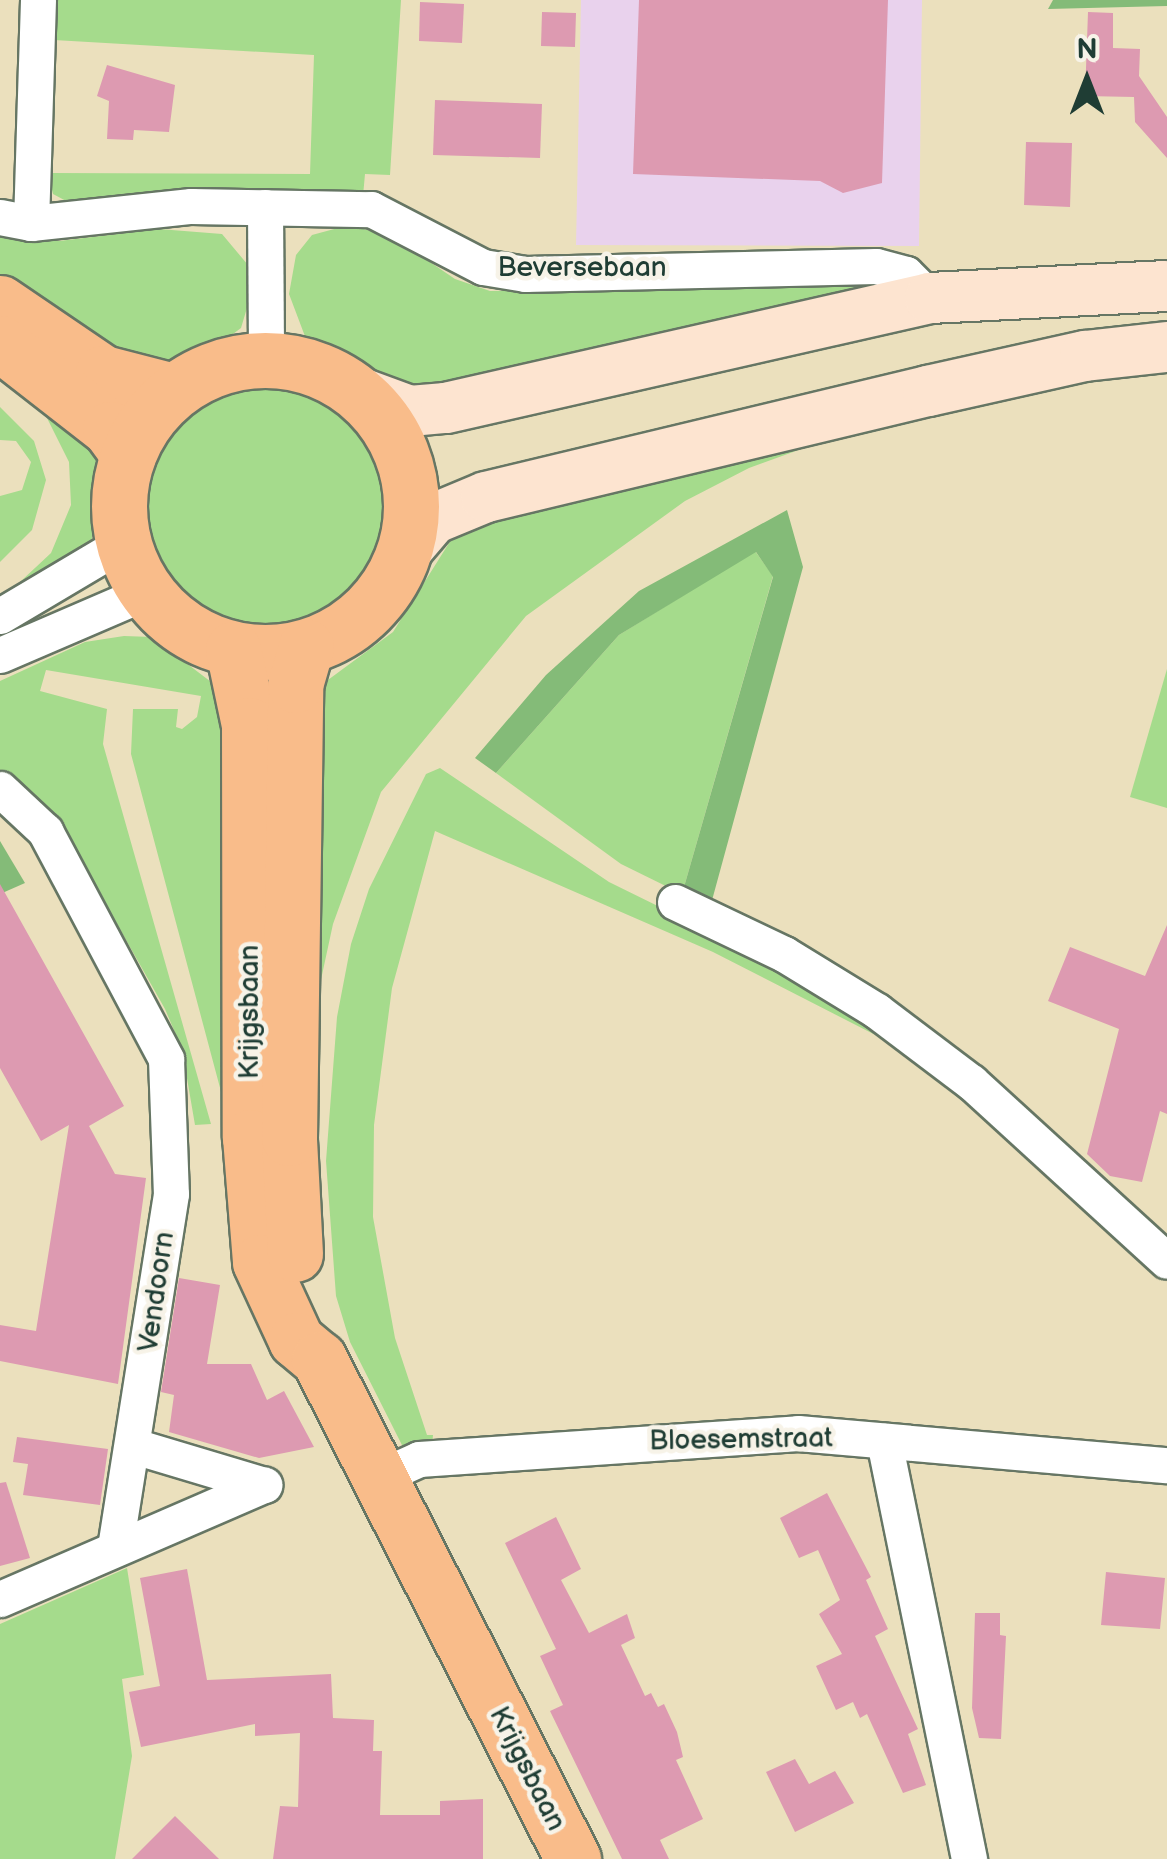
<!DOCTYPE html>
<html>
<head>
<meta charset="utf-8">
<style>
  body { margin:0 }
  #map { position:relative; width:1167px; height:1859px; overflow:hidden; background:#ebe0bd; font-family:"Balsamiq Sans",sans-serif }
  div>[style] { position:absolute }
  .built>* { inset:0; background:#e9d2ed }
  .green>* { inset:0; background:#a5db8c }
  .round { border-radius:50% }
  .forest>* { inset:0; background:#84bb78 }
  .building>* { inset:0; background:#dd9ab1 }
  .roads { filter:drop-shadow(2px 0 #667664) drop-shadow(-2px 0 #667664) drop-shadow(0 2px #667664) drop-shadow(0 -2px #667664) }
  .street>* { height:35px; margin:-17.5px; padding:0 17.5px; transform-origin:17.5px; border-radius:17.5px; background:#fff }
  .secondary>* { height:50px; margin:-25px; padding:0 25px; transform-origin:25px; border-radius:25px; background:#fde4d0 }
  .primary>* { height:55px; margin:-27.5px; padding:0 27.5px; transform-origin:27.5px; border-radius:27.5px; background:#f9bc8a }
  .primary>.ring { margin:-27.5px; padding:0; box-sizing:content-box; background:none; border:55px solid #f9bc8a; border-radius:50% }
  span { translate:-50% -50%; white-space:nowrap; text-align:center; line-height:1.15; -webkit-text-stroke:9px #f7f3e8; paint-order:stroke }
  .street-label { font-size:28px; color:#1f3d34 }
  .north { position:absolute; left:1037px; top:30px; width:100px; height:100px; -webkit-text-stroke:8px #f7f3e8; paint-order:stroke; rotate:0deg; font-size:28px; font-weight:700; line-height:40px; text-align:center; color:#1f3d34 }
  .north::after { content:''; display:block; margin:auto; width:35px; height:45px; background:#1f3d34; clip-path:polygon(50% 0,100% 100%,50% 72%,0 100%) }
</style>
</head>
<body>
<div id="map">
  <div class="built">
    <i style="clip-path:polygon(581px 0,922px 0,919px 246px,576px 245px)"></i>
  </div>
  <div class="green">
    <i style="clip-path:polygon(58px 0,401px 0,390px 175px,365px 174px,363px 196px,68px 202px,53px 194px,48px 173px,310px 174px,314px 55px,54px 40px)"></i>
    <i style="clip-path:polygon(349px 225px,393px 237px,455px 279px,490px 291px,884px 285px,462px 393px,382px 385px,306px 339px,289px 294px,296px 255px,312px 235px)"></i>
    <i style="clip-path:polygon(159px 229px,222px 234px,248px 265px,252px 291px,241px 328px,195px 362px,147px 373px,0 284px,0 236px,59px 241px)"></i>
    <i class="round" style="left:140px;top:381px;width:250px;height:250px"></i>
    <i style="clip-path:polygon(0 407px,34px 441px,46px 480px,32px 530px,0 562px,0 496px,22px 490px,31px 462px,16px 441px,0 440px)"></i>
    <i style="clip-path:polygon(42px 408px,102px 455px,106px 481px,89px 550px,25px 590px,20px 582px,51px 553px,71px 505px,69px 462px)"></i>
    <i style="clip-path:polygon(829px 439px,749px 468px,685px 501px,526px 616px,381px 792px,333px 924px,314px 1012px,313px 691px,393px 632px,456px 532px)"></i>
    <i style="clip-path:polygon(755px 551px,773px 576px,682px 894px,621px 864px,496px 773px,619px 635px)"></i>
    <i style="clip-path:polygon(124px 636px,152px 637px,219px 688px,231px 743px,231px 1129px,131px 754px,133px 709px,178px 709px,176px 727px,182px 729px,197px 717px,201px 696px,46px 670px,40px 691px,107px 709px,103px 744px,211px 1124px,195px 1125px,182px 1049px,165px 1009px,56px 816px,0 771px,0 681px,85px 642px)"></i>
    <i style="clip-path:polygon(1167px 669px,1167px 808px,1130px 797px)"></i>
    <i style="clip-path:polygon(440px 768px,609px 882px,804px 978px,893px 1044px,713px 952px,435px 831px,392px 988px,374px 1125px,373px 1217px,395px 1338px,427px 1435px,433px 1435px,432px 1446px,405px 1451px,350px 1342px,336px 1296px,326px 1161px,337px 1017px,351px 944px,369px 889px,426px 774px)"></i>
    <i style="clip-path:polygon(127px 1568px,144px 1675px,122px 1679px,132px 1756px,115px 1859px,0 1859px,0 1624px)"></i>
  </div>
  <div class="forest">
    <i style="clip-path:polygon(1053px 0,1167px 0,1167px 6px,1048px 9px)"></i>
    <i style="clip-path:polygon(787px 510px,803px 567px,711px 904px,682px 894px,773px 577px,756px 552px,619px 635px,496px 773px,475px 758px,546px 675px,639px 591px)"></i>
    <i style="clip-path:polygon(0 841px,25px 883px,0 894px)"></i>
  </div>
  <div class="building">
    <i style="clip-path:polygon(639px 0,888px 0,882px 183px,843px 193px,820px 181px,633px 174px)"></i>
    <i style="clip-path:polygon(420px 2px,464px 4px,462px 43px,419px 41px)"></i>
    <i style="clip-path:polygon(542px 12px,576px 13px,575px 47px,541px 46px)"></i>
    <i style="clip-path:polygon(1088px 12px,1113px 13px,1113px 48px,1140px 49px,1139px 76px,1167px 117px,1167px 158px,1135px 122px,1134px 97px,1085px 96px)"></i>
    <i style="clip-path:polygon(107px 65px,175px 85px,169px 132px,134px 130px,133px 140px,107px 139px,109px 101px,97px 96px)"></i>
    <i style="clip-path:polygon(435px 100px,542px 104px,540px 158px,433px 155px)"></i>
    <i style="clip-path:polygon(1026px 142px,1072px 143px,1070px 207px,1024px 205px)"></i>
    <i style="clip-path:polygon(0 884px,124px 1106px,89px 1126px,115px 1174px,146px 1178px,118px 1384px,0 1361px,0 1325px,36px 1331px,69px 1125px,41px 1141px,0 1068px)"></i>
    <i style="clip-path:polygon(1167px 925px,1167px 1114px,1160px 1111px,1142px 1182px,1110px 1176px,1087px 1154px,1119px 1029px,1048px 1001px,1070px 947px,1145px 976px)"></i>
    <i style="clip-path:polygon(179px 1278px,220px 1285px,207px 1364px,251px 1364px,267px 1400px,284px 1391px,314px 1447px,259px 1458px,169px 1432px,174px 1395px,161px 1392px)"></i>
    <i style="clip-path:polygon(17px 1437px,108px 1449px,100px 1505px,23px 1495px,28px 1464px,13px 1462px)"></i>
    <i style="clip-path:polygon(6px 1482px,30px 1558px,0 1566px,0 1483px)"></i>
    <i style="clip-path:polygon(827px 1493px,871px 1577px,866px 1580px,888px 1629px,875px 1636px,918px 1729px,908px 1734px,926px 1785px,903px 1793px,867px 1714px,860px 1718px,853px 1702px,836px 1710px,816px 1666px,842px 1654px,819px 1614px,840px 1600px,818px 1550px,799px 1558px,780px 1518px)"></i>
    <i style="clip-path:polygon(556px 1517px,581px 1569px,561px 1580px,589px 1633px,627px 1614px,635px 1638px,621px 1645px,645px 1696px,651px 1693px,658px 1707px,664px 1704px,677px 1732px,683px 1757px,676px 1760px,703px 1819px,660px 1840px,669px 1859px,622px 1859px,550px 1711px,563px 1705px,540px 1656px,556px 1649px,505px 1543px)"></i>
    <i style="clip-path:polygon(187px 1569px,207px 1680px,331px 1674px,333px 1718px,374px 1720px,373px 1751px,382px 1751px,380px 1815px,440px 1815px,440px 1801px,483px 1799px,483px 1859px,273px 1859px,280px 1806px,298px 1807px,300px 1733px,255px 1736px,255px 1724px,141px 1747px,129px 1692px,160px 1686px,140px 1578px)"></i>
    <i style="clip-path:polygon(1106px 1572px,1165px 1578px,1160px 1629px,1101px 1625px)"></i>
    <i style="clip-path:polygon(975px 1613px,1000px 1613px,1000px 1635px,1006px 1636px,1001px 1739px,979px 1738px,972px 1708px)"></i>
    <i style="clip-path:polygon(795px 1759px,809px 1784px,835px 1771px,854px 1803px,795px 1832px,766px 1772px)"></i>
    <i style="clip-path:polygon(175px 1816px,219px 1859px,132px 1859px)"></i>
  </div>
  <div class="roads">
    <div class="street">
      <i style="left:265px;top:207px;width:153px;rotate:89.6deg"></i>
      <i style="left:0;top:217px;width:32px;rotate:11deg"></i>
      <i style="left:31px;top:223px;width:161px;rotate:-6.1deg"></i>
      <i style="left:191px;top:206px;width:180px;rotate:1deg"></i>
      <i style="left:371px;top:209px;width:126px;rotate:27.4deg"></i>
      <i style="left:483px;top:267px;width:43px;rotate:9.5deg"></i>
      <i style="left:525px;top:274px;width:351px;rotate:-1.3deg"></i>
      <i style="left:876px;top:266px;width:31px;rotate:15deg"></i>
      <i style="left:906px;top:274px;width:34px;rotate:45deg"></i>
      <i style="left:31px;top:223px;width:223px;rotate:-88.2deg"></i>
      <i style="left:0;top:616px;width:143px;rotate:-30.7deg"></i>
      <i style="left:0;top:655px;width:159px;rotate:-23.3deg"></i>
      <i style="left:0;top:789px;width:62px;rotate:43deg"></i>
      <i style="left:45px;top:831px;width:258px;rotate:62deg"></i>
      <i style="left:166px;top:1059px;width:135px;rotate:87.9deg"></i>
      <i style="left:171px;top:1194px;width:359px;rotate:99deg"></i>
      <i style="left:675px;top:902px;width:121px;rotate:25.5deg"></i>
      <i style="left:784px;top:954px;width:109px;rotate:31.5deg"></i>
      <i style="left:877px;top:1011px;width:118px;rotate:37.1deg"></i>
      <i style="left:971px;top:1082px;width:265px;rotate:42.4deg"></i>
      <i style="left:884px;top:1441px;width:427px;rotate:78.5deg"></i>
      <i style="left:134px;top:1446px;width:136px;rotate:16.7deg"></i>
      <i style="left:379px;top:1477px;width:44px;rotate:-24.2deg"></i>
      <i style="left:419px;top:1459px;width:380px;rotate:-3.9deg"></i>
      <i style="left:798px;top:1433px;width:370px;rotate:5deg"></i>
      <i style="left:0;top:1599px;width:288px;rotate:-23.4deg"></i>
    </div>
    <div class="secondary">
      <i style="left:358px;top:392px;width:55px;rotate:20.1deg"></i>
      <i style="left:410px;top:411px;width:36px;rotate:-5deg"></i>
      <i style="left:446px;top:408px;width:496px;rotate:-12.8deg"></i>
      <i style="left:930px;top:298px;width:237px;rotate:-2.9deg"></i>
      <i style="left:404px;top:553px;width:45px;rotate:-49.5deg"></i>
      <i style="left:433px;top:519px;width:57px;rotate:-22.5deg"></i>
      <i style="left:486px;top:497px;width:455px;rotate:-13.5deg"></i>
      <i style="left:928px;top:391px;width:161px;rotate:-12.6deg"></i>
      <i style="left:1085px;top:356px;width:82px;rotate:-6.3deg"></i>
    </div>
    <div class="primary">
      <i style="left:0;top:303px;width:125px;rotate:34.2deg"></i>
      <i style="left:103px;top:373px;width:72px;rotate:14.4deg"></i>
      <i style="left:0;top:343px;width:140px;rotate:38deg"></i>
      <i style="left:110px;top:429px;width:31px;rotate:54deg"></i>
      <i class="ring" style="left:119px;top:360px;width:237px;height:237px"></i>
      <i style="left:233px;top:649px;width:78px;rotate:78.1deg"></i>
      <i style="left:249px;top:725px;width:412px;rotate:89.9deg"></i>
      <i style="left:250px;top:1137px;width:125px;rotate:85.4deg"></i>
      <i style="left:260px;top:1262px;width:86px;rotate:65.2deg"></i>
      <i style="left:296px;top:1340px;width:30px;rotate:40deg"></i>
      <i style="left:319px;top:1359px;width:561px;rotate:63.07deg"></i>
      <i style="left:295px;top:1254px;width:116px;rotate:-93deg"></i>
      <i style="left:289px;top:1138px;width:453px;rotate:-89.2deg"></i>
      <i style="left:295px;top:685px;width:40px;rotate:-74deg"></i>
    </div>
  </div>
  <div class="street-label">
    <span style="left:582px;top:268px">Beversebaan</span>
    <span style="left:250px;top:1012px;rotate:-90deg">Krijgsbaan</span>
    <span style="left:157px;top:1292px;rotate:-82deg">Vendoorn</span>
    <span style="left:741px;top:1440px;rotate:-1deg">Bloesemstraat</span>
    <span style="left:527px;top:1769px;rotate:63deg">Krijgsbaan</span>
  </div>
  <div class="north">N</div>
</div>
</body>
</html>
